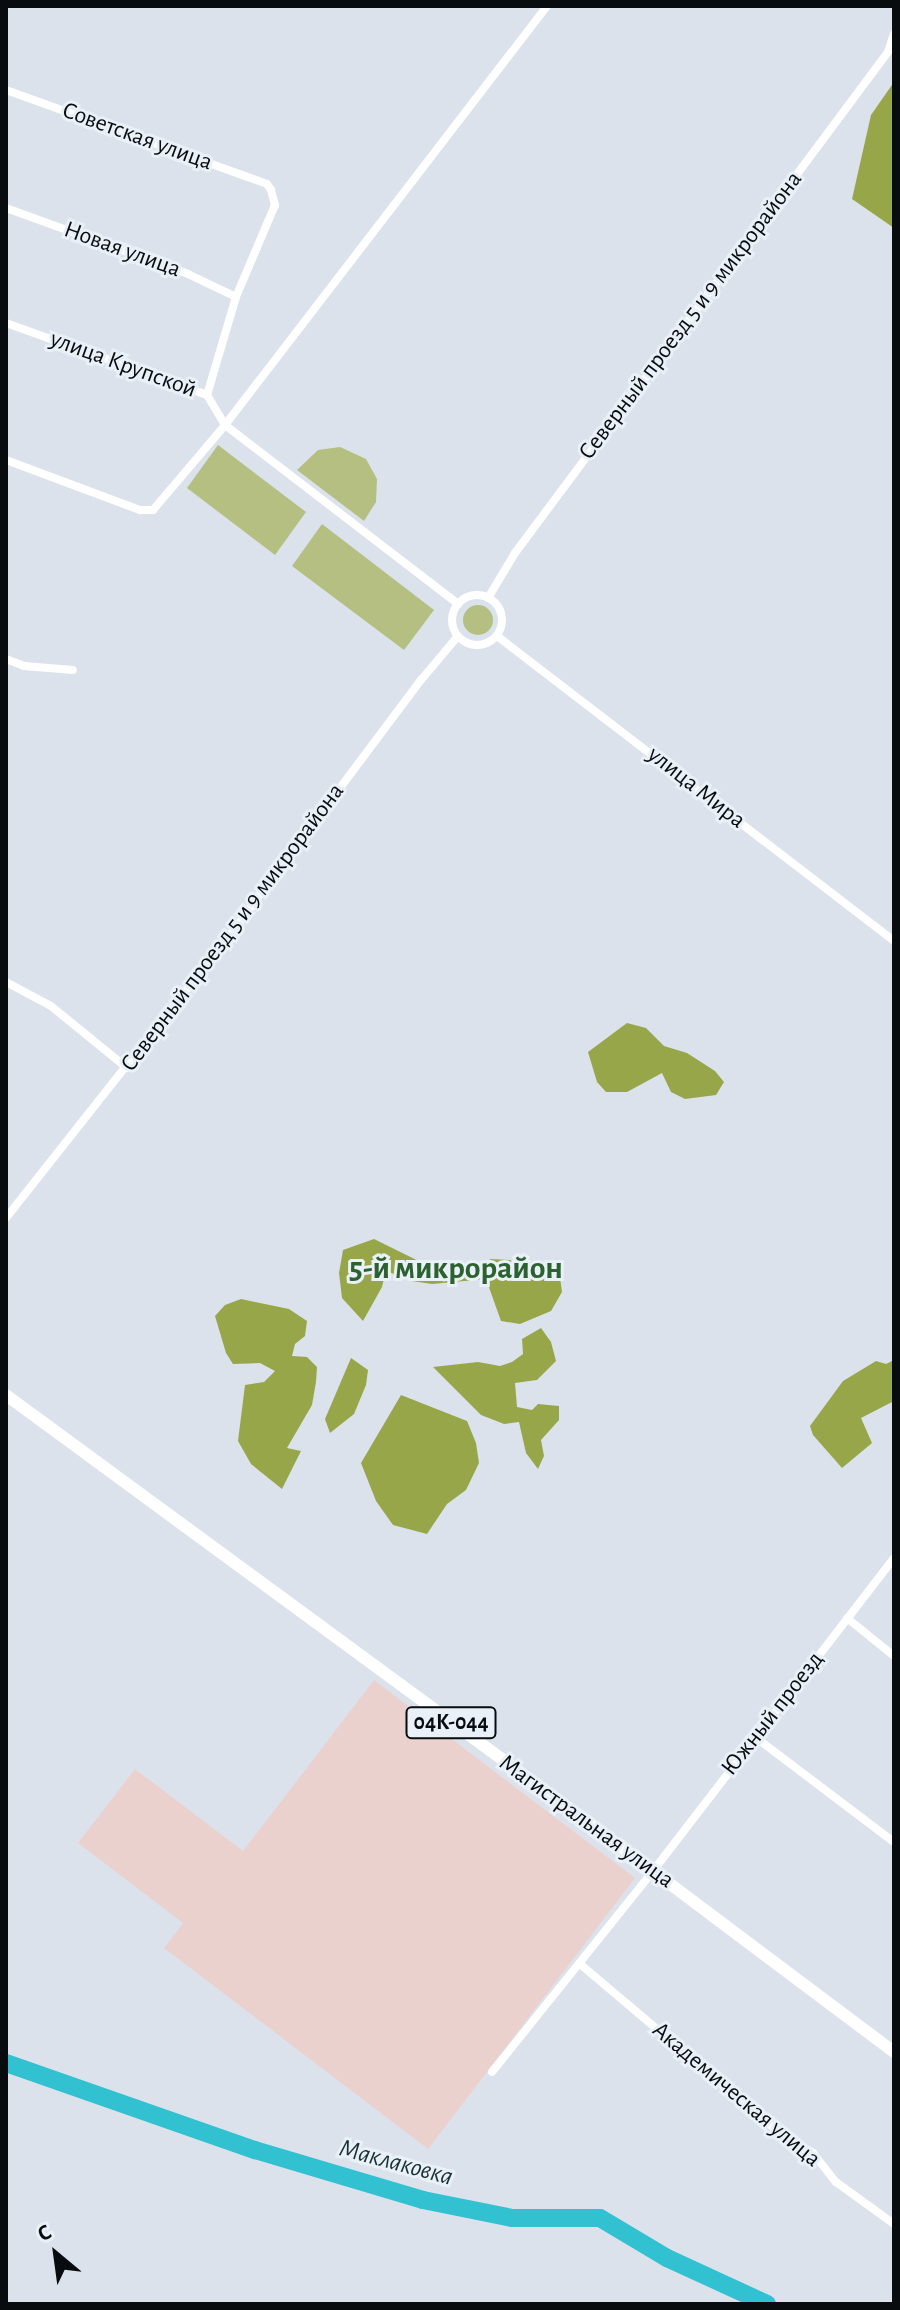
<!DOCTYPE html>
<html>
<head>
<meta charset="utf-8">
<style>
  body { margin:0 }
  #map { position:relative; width:900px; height:2310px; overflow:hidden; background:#dce2eb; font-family:"Alegreya Sans",sans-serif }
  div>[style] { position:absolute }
  .industrial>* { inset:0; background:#ebd1cd }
  .green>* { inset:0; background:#b4bf81 }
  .round { border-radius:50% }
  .forest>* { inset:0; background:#98a64a }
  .river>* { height:18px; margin:-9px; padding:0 9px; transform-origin:9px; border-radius:9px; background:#31c1d1 }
  .street>* { height:8px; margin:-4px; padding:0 4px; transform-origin:4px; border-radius:4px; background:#fff }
  .street>.ring { margin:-4px; padding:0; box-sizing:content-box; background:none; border:8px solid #fff; border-radius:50% }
  .primary>* { height:12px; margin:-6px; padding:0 6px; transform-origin:6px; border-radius:6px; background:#fff }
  span { translate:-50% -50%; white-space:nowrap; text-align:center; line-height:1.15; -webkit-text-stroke:6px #e9f0f8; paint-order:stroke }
  .shield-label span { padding:2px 6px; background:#e9f0f8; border:2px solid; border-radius:6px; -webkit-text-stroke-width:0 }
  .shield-label { font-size:22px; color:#090c0e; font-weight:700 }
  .street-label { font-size:24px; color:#090c0e }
  .water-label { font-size:26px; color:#1a3134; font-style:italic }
  .district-label { font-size:32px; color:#2c622f; font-weight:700 }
  .frame { position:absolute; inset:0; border:8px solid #090c0e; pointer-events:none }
  .north { position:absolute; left:16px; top:2214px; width:80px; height:80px; -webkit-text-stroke:6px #e9f0f8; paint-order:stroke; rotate:331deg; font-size:22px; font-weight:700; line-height:32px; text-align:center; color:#090c0e }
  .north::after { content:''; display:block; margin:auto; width:28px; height:36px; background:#090c0e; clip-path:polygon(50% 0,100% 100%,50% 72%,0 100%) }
</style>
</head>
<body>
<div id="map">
  <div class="industrial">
    <i style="clip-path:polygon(374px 1680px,635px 1878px,428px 2149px,164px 1948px,183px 1923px,78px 1843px,135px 1769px,243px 1851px)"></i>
  </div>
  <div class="green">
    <i style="clip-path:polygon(218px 445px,306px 512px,275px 555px,187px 488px)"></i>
    <i style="clip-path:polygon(340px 447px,366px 459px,377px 479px,376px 502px,364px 521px,297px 470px,318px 450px)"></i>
    <i style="clip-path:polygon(322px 524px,434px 610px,404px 650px,292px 566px)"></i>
    <i class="round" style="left:463px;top:605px;width:30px;height:30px"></i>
  </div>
  <div class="forest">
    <i style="clip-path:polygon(894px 82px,894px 228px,852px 199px,871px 115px)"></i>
    <i style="clip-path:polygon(627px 1023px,646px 1028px,664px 1046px,687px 1053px,715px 1071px,724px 1082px,716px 1095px,685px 1099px,671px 1092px,662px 1073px,627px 1092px,606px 1092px,597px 1082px,588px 1052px)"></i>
    <i style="clip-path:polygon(374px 1239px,451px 1277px,491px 1259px,525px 1261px,559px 1270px,562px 1292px,551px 1311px,520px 1324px,501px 1321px,486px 1279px,432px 1284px,412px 1281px,386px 1271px,382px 1287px,363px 1321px,342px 1298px,339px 1273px,343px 1250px)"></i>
    <i style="clip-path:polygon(241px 1299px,289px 1309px,307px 1321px,305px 1336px,295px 1344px,292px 1356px,307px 1357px,317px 1367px,316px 1382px,312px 1405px,287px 1448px,301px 1451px,282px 1489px,251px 1464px,238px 1441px,245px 1385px,264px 1382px,275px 1371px,260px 1363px,233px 1364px,226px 1353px,215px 1316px,225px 1305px)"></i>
    <i style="clip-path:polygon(541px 1328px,551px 1342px,556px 1361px,537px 1380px,515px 1383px,517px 1407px,532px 1410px,538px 1404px,559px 1406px,559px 1420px,541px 1440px,544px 1456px,538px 1469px,526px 1453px,519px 1422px,504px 1424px,481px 1415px,433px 1367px,478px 1362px,500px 1366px,512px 1362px,523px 1354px,522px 1339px)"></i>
    <i style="clip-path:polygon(351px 1358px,368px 1370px,366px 1385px,354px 1414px,330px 1433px,325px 1419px)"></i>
    <i style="clip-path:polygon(894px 1360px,894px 1401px,861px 1418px,872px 1443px,842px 1468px,813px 1435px,810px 1426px,843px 1381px,876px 1361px,886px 1364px)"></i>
    <i style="clip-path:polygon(401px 1395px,467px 1421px,476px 1443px,479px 1463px,466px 1490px,447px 1504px,427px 1534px,393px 1525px,376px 1501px,361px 1463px)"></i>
  </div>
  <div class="river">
    <i style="left:6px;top:2063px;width:264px;rotate:19.3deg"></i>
    <i style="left:255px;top:2150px;width:175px;rotate:16.6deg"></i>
    <i style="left:423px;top:2200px;width:91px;rotate:11.4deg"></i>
    <i style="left:512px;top:2218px;width:88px"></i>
    <i style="left:600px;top:2218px;width:78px;rotate:30.8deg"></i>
    <i style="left:667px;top:2258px;width:110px;rotate:24.7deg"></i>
  </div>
  <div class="street">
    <i style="left:6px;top:90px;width:277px;rotate:19.8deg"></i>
    <i style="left:267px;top:184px;width:7px;rotate:56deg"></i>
    <i style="left:271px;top:190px;width:16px;rotate:75deg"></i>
    <i style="left:275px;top:205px;width:100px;rotate:113deg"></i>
    <i style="left:236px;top:297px;width:102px;rotate:106.5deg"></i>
    <i style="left:6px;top:208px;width:194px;rotate:19.9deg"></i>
    <i style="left:188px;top:274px;width:53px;rotate:25.6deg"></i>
    <i style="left:6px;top:323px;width:214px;rotate:19.7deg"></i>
    <i style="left:207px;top:395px;width:35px;rotate:59deg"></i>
    <i style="left:225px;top:425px;width:294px;rotate:37.5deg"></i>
    <i style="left:6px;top:460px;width:143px;rotate:20.5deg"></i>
    <i style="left:140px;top:510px;width:13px"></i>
    <i style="left:153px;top:510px;width:111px;rotate:-49.7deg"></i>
    <i style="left:225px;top:425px;width:528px;rotate:-52.46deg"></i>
    <i class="ring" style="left:452px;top:595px;width:42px;height:42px"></i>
    <i style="left:488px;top:598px;width:52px;rotate:-59deg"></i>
    <i style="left:515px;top:553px;width:625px;rotate:-53.33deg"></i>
    <i style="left:888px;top:52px;width:19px;rotate:-72deg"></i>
    <i style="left:497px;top:636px;width:501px;rotate:37.53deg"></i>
    <i style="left:6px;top:659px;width:19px;rotate:21deg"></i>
    <i style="left:24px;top:666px;width:49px;rotate:4.7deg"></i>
    <i style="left:6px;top:982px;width:51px;rotate:28.1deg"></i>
    <i style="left:51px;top:1006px;width:98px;rotate:39.2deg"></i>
    <i style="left:6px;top:1218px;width:371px;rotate:-51.7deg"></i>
    <i style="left:236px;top:927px;width:309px;rotate:-53.2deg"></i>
    <i style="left:421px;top:680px;width:57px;rotate:-49.9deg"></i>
    <i style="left:847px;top:1618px;width:60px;rotate:39deg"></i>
    <i style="left:755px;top:1737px;width:174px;rotate:37.1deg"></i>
    <i style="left:580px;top:1964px;width:262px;rotate:40.2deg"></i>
    <i style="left:780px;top:2133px;width:39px;rotate:31deg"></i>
    <i style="left:813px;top:2153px;width:37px;rotate:52deg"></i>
    <i style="left:836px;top:2182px;width:72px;rotate:35.9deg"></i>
    <i style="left:492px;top:2072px;width:258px;rotate:-51.3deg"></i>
    <i style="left:653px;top:1871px;width:395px;rotate:-52.4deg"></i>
  </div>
  <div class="primary">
    <i style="left:6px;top:1395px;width:713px;rotate:36.28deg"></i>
    <i style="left:581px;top:1817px;width:391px;rotate:36.9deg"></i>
  </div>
  <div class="shield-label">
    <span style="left:451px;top:1723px">04К-044</span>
  </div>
  <div class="street-label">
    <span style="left:137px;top:137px;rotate:20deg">Советская улица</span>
    <span style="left:122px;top:250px;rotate:20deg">Новая улица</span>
    <span style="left:691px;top:316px;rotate:-53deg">Северный проезд 5 и 9 микрорайона</span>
    <span style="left:123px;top:365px;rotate:20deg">улица Крупской</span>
    <span style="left:696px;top:788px;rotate:38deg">улица Мира</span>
    <span style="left:233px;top:928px;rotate:-53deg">Северный проезд 5 и 9 микрорайона</span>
    <span style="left:773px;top:1714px;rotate:-52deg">Южный проезд</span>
    <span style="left:586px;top:1822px;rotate:36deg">Магистральная улица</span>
    <span style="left:736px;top:2095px;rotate:40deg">Академическая улица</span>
  </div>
  <div class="water-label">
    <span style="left:396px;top:2163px;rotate:15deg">Маклаковка</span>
  </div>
  <div class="district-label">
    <span style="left:456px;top:1268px">5-й микрорайон</span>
  </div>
  <div class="frame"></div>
  <div class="north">С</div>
</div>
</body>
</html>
